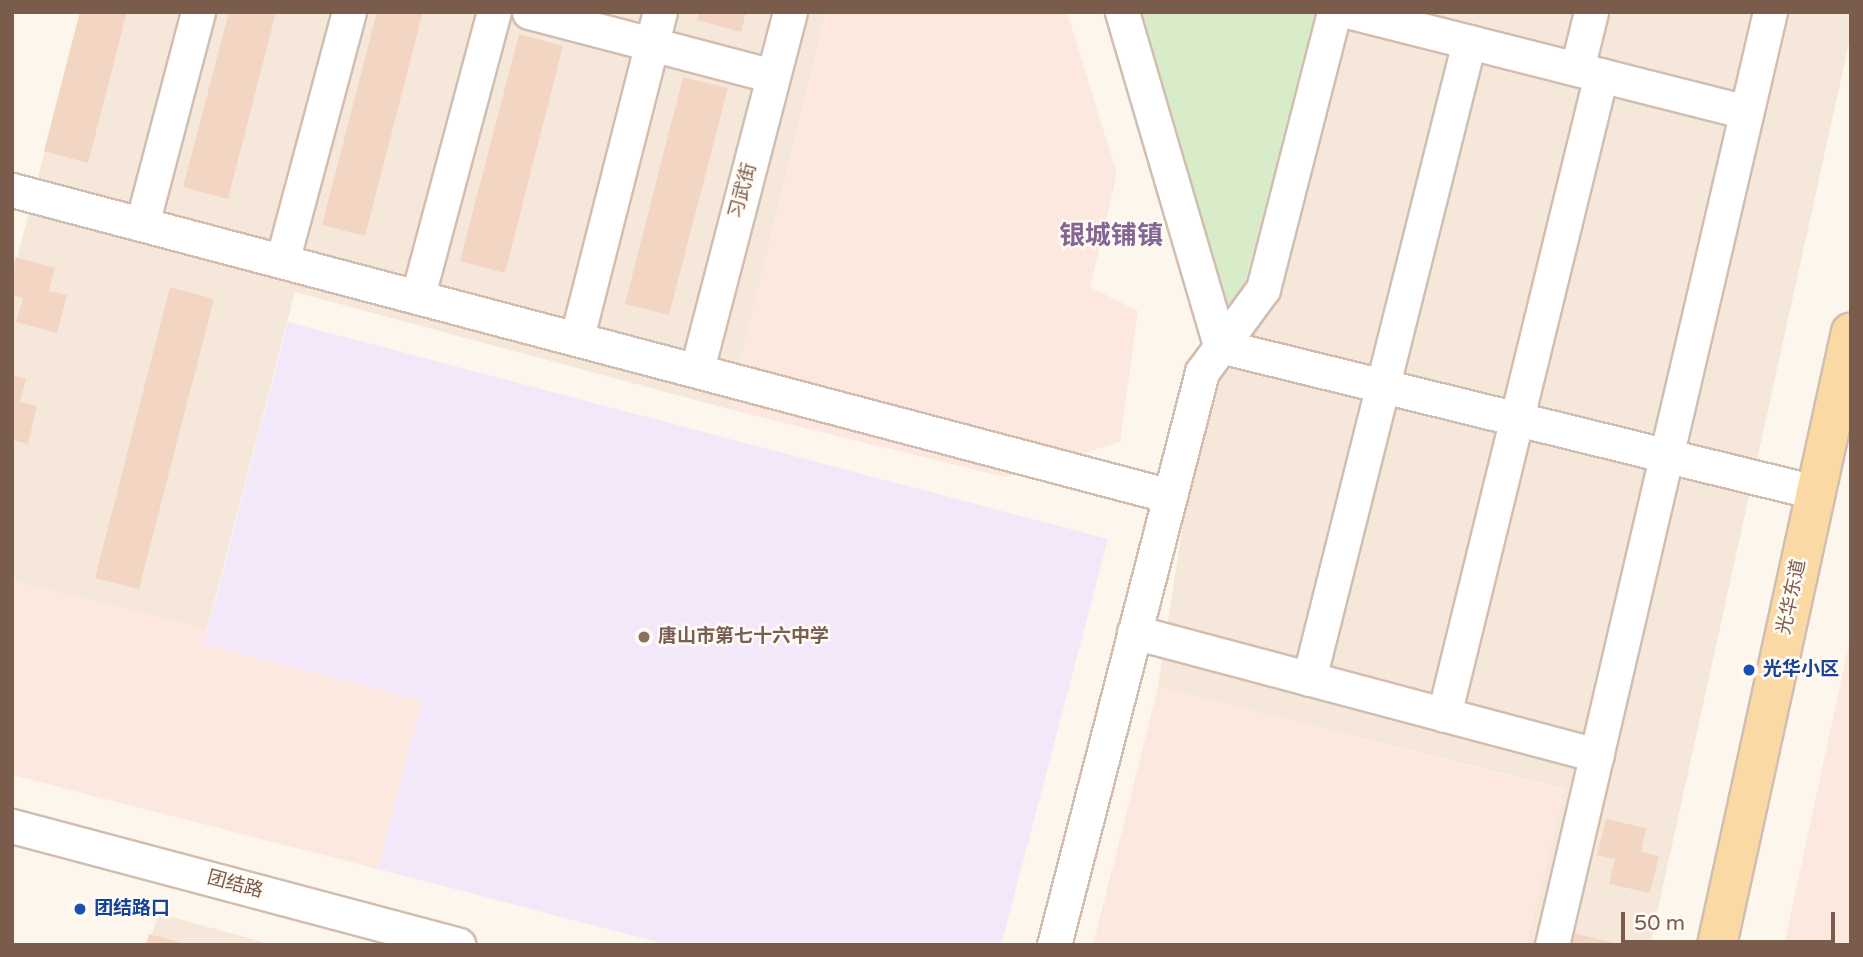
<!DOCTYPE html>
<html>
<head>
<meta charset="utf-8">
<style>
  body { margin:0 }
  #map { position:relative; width:1863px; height:957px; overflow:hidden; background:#fdf6ec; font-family:"Varela Round","Noto Sans SC",sans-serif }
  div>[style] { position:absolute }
  .residential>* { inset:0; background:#f5e8da }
  .commercial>* { inset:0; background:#fde8e0 }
  .education>* { inset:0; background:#f3e8fa }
  .green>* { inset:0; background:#d8ecc9 }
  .building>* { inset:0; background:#f3d5c3 }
  .roads { filter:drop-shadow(2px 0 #d1beb0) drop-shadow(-2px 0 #d1beb0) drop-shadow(0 2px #d1beb0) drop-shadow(0 -2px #d1beb0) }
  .minor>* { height:33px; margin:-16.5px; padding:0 16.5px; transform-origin:16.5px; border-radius:16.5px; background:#fff }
  .major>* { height:38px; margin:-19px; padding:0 19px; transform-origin:19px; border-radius:19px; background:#fbd9a5 }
  .dots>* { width:19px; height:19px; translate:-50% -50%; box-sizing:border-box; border:4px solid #fffaf3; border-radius:50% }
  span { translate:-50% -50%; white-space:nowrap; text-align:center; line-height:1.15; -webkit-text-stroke:5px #fffaf3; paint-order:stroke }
  .street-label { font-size:19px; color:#7a5c4d }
  .education-label { font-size:19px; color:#785e54; font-weight:700 }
  .left { translate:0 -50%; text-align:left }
  .transit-label { font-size:19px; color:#164399; font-weight:700 }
  .district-label { font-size:26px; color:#846695; font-weight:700 }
  .frame { position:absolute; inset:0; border:14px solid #7a5c4d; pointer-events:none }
  .scale { position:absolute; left:1621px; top:912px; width:214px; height:32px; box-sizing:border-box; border:4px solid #7a5c4d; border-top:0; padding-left:9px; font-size:21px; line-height:24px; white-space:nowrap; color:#7a5c4d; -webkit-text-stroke:5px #fffaf3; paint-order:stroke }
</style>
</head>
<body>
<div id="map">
  <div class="residential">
    <i style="clip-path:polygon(80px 12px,826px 12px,729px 409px,295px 292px,207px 629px,12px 581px,12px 279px)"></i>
    <i style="clip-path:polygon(1116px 12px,1851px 12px,1851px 34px,1650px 945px,1526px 945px,1564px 789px,1158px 687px,1213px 325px)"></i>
    <i style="clip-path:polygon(158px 913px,273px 945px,149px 945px)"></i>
  </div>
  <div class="commercial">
    <i style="clip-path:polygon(826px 12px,1067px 12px,1117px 174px,1090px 287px,1138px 311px,1120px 442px,1004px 477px,729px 409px)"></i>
    <i style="clip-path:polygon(12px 581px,207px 629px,204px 644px,422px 701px,378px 869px,12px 775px)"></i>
    <i style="clip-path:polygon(1851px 635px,1851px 945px,1784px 945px)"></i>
    <i style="clip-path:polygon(1158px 687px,1565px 790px,1526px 945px,1093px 945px)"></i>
  </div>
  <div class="education">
    <i style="clip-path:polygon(288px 322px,1108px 539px,1001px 945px,668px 945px,378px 869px,422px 701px,204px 644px)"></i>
  </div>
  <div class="green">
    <i style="clip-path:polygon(1116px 12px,1317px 12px,1233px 327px)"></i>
  </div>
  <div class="building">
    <i style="clip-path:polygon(80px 12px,127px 12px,88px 163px,44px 151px)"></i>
    <i style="clip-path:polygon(229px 12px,276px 12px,228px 199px,183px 187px)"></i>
    <i style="clip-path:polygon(377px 12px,423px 12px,365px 236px,322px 225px)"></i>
    <i style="clip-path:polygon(699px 12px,746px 12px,741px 32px,697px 20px)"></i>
    <i style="clip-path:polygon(519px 34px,563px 46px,505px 273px,460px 261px)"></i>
    <i style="clip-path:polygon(683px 77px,728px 88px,669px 315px,625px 304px)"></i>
    <i style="clip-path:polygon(15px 257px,55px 268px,49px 291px,67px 295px,57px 333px,16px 322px,23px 298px,12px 295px)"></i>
    <i style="clip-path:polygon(170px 287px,214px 299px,139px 589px,95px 578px)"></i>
    <i style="clip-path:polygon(12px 375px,26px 379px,20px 402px,37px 406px,28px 444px,12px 440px)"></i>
    <i style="clip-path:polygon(1606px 819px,1646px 828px,1641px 852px,1659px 856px,1650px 893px,1609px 884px,1615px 859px,1597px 855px)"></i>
    <i style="clip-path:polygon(1574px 933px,1619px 944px,1619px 945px,1572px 945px)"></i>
    <i style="clip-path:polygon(149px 934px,186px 944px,186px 945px,146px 945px)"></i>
  </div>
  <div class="roads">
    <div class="minor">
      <i style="left:529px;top:12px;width:252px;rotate:14.7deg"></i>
      <i style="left:1122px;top:12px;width:348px;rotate:73.6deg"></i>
      <i style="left:1220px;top:346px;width:613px;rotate:13.79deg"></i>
      <i style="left:1351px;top:12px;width:408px;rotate:14.2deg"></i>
      <i style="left:1577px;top:69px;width:59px;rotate:-76.2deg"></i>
      <i style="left:12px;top:190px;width:1198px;rotate:14.8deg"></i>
      <i style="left:142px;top:224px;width:219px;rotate:-75.2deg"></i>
      <i style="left:283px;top:258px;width:255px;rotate:-75deg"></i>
      <i style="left:418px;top:295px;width:293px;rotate:-75deg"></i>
      <i style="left:577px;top:337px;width:335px;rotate:-75.7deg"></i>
      <i style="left:697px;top:369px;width:369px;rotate:-75.4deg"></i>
      <i style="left:1134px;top:632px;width:479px;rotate:14.9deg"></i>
      <i style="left:1309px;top:679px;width:657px;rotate:-75.9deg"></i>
      <i style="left:1444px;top:715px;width:659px;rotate:-76.22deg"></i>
      <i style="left:12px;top:826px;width:462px;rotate:14.9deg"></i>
      <i style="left:1054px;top:945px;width:592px;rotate:-75.52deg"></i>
      <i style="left:1202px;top:372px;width:103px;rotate:-53.7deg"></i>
      <i style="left:1263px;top:289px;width:286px;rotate:-75.6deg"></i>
      <i style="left:1552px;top:945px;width:958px;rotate:-76.85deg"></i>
    </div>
    <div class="major">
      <i style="left:1717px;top:945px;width:627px;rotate:-77.67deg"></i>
    </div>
  </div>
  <div class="dots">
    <i style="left:644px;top:637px;background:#8d6e63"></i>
    <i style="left:1749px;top:670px;background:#1a4fb4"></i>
    <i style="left:80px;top:909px;background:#1a4fb4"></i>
  </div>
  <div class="street-label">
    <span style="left:743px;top:191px;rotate:-75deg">习武街</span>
    <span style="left:1792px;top:597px;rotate:-78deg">光华东道</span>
    <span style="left:235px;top:885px;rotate:15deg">团结路</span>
  </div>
  <div class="education-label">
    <span class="left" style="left:658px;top:637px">唐山市第七十六中学</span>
  </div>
  <div class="transit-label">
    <span class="left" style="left:1763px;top:670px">光华小区</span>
    <span class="left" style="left:94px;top:909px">团结路口</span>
  </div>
  <div class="district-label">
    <span style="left:1111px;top:236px">银城铺镇</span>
  </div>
  <div class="frame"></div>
  <div class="scale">50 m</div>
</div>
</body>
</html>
